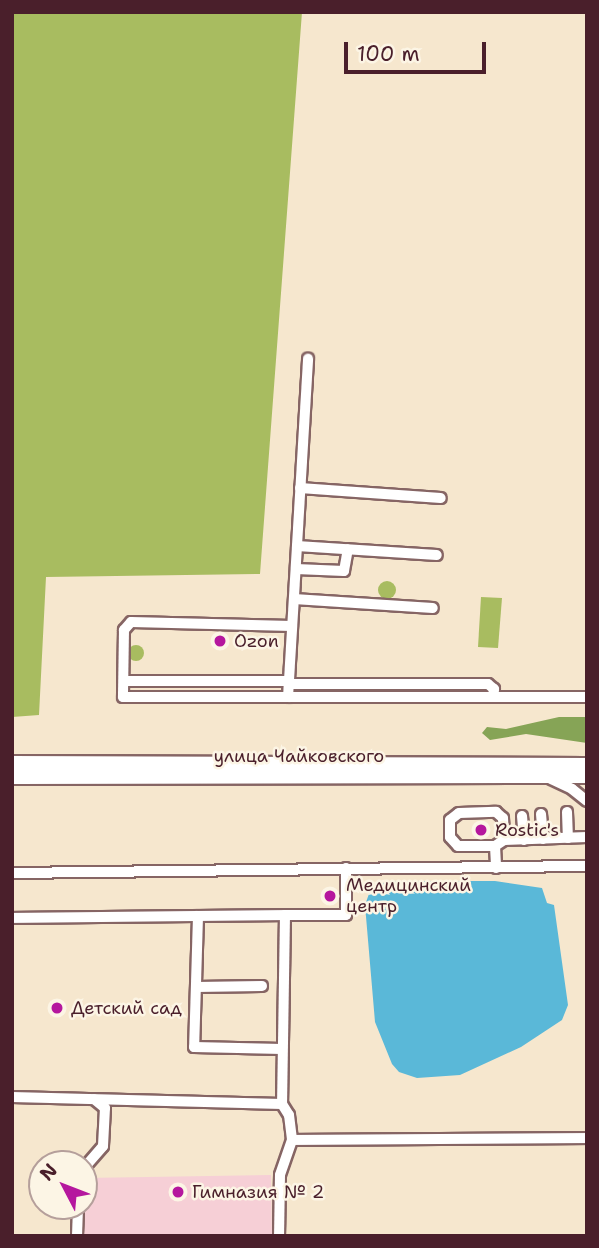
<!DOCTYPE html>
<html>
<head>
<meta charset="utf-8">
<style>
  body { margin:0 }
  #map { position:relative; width:599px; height:1248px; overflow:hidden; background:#f6e7ce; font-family:"Shantell Sans",sans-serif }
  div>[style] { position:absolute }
  .built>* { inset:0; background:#f6cfd6 }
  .green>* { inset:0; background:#a8bc60 }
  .round { border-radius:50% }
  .forest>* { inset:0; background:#86a456 }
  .water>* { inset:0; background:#5ab8d8 }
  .roads { filter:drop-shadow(2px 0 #866564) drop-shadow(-2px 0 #866564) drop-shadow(0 2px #866564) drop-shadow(0 -2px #866564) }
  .minor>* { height:10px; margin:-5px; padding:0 5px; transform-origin:5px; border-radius:5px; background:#fff }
  .highway>* { height:14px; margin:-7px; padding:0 7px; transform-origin:7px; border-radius:7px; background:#fff }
  .dots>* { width:19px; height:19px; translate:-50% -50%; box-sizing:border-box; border:4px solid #fcf5e5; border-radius:50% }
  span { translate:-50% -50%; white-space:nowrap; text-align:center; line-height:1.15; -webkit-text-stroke:5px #fcf5e5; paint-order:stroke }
  .poi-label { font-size:18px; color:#4a1f2b }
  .left { translate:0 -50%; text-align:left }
  .street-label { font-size:18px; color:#4a1f2b }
  .frame { position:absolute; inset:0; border:14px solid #4a1f2b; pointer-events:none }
  .north { position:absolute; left:28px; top:1150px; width:70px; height:70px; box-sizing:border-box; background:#fcf5e5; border:2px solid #b59f9b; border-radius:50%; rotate:312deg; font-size:19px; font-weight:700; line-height:28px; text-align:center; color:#4a1f2b }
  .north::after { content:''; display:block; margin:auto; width:24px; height:32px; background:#b5179e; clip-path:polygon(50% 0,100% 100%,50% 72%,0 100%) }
  .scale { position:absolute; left:344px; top:42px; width:142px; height:32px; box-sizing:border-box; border:4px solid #4a1f2b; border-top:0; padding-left:9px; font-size:21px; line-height:24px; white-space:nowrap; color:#4a1f2b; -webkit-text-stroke:5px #fcf5e5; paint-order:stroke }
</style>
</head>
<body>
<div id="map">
  <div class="built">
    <i style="clip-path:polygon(271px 1175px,272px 1236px,84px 1236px,84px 1178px)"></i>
  </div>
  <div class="green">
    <i style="clip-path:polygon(12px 12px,302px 12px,260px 574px,46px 577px,39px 715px,12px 717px)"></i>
    <i class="round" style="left:378px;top:581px;width:18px;height:18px"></i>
    <i style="clip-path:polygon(481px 597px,502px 598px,498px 648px,478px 647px)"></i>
    <i class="round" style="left:128px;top:645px;width:16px;height:16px"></i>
  </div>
  <div class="forest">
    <i style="clip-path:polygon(559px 717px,587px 717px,587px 743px,526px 734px,490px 740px,482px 733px,487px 727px,506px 729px)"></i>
  </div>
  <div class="water">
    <i style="clip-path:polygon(400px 881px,495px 881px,542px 888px,547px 903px,554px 905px,568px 1005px,562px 1020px,521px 1047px,460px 1075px,417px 1078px,399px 1072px,392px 1064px,375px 1022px,365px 905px,370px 891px,382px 883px)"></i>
  </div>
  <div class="roads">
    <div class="minor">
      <i style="left:300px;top:488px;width:141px;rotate:4.1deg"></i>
      <i style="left:297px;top:546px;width:140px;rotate:3.7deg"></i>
      <i style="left:296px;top:569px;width:48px;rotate:2.4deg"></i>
      <i style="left:344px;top:571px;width:22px;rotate:-80deg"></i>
      <i style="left:294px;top:599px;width:139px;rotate:3.7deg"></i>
      <i style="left:292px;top:626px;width:161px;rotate:-178.6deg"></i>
      <i style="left:131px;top:622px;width:11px;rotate:131deg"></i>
      <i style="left:124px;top:630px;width:67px;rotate:90.9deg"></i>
      <i style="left:123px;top:697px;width:464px"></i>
      <i style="left:124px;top:681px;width:165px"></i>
      <i style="left:289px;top:684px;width:199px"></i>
      <i style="left:488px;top:684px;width:8px;rotate:40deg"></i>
      <i style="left:494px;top:689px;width:8px;rotate:97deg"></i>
      <i style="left:288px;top:697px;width:339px;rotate:-86.6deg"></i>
      <i style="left:551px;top:779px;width:23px;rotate:25deg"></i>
      <i style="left:572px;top:789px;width:19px;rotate:39deg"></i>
      <i style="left:496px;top:812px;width:9px;rotate:41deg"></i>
      <i style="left:503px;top:818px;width:22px;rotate:87deg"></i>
      <i style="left:504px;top:840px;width:11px;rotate:146deg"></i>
      <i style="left:495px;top:846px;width:37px;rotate:180deg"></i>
      <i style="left:458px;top:846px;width:12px;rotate:-132deg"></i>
      <i style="left:450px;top:837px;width:17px;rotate:-90deg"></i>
      <i style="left:450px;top:820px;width:11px;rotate:-38deg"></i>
      <i style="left:459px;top:813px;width:37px;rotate:-2deg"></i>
      <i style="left:567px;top:812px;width:26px;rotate:88deg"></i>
      <i style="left:541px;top:814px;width:25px;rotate:85deg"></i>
      <i style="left:522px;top:816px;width:24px;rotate:85deg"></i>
      <i style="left:504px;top:840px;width:83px;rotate:-2.1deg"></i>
      <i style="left:495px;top:846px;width:22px;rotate:87deg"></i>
      <i style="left:12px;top:873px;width:575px;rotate:-0.7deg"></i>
      <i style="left:285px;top:915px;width:61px"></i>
      <i style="left:346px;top:915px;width:47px;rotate:-90deg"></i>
      <i style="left:198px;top:916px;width:131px;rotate:91.7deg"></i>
      <i style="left:194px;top:1047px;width:88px;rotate:1.3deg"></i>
      <i style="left:12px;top:918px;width:273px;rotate:-0.6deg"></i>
      <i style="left:285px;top:915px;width:189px;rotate:90.9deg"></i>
      <i style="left:196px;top:987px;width:66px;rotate:-0.9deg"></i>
      <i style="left:12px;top:1097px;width:270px;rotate:1.5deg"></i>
      <i style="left:282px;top:1104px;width:13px;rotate:58deg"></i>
      <i style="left:289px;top:1115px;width:25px;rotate:83deg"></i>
      <i style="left:292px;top:1140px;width:37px;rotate:109deg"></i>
      <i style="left:280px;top:1175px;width:61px;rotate:90.9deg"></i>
      <i style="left:292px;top:1140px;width:295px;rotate:-0.4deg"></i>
      <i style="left:84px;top:1168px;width:29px;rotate:-49deg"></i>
      <i style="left:103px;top:1146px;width:38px;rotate:-87deg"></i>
      <i style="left:105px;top:1108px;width:14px;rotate:-141deg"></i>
      <i style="left:77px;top:1236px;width:30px;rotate:-88deg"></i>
    </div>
    <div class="highway">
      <i style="left:12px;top:763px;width:575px;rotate:0.2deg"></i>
      <i style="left:12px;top:777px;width:575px;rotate:-0.1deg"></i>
    </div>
  </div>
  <div class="dots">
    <i style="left:220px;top:641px;background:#b5179e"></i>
    <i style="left:481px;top:830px;background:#b5179e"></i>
    <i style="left:330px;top:896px;background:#b5179e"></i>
    <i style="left:57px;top:1008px;background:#b5179e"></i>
    <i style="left:178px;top:1192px;background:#b5179e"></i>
  </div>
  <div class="poi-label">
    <span class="left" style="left:234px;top:641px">Ozon</span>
    <span class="left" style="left:495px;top:830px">Rostic's</span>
    <span class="left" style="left:346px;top:896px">Медицинский<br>центр</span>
    <span class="left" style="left:71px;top:1008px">Детский сад</span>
    <span class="left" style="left:192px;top:1192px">Гимназия № 2</span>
  </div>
  <div class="street-label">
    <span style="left:299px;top:756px">улица Чайковского</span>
  </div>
  <div class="frame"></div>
  <div class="north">N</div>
  <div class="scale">100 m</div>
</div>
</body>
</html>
